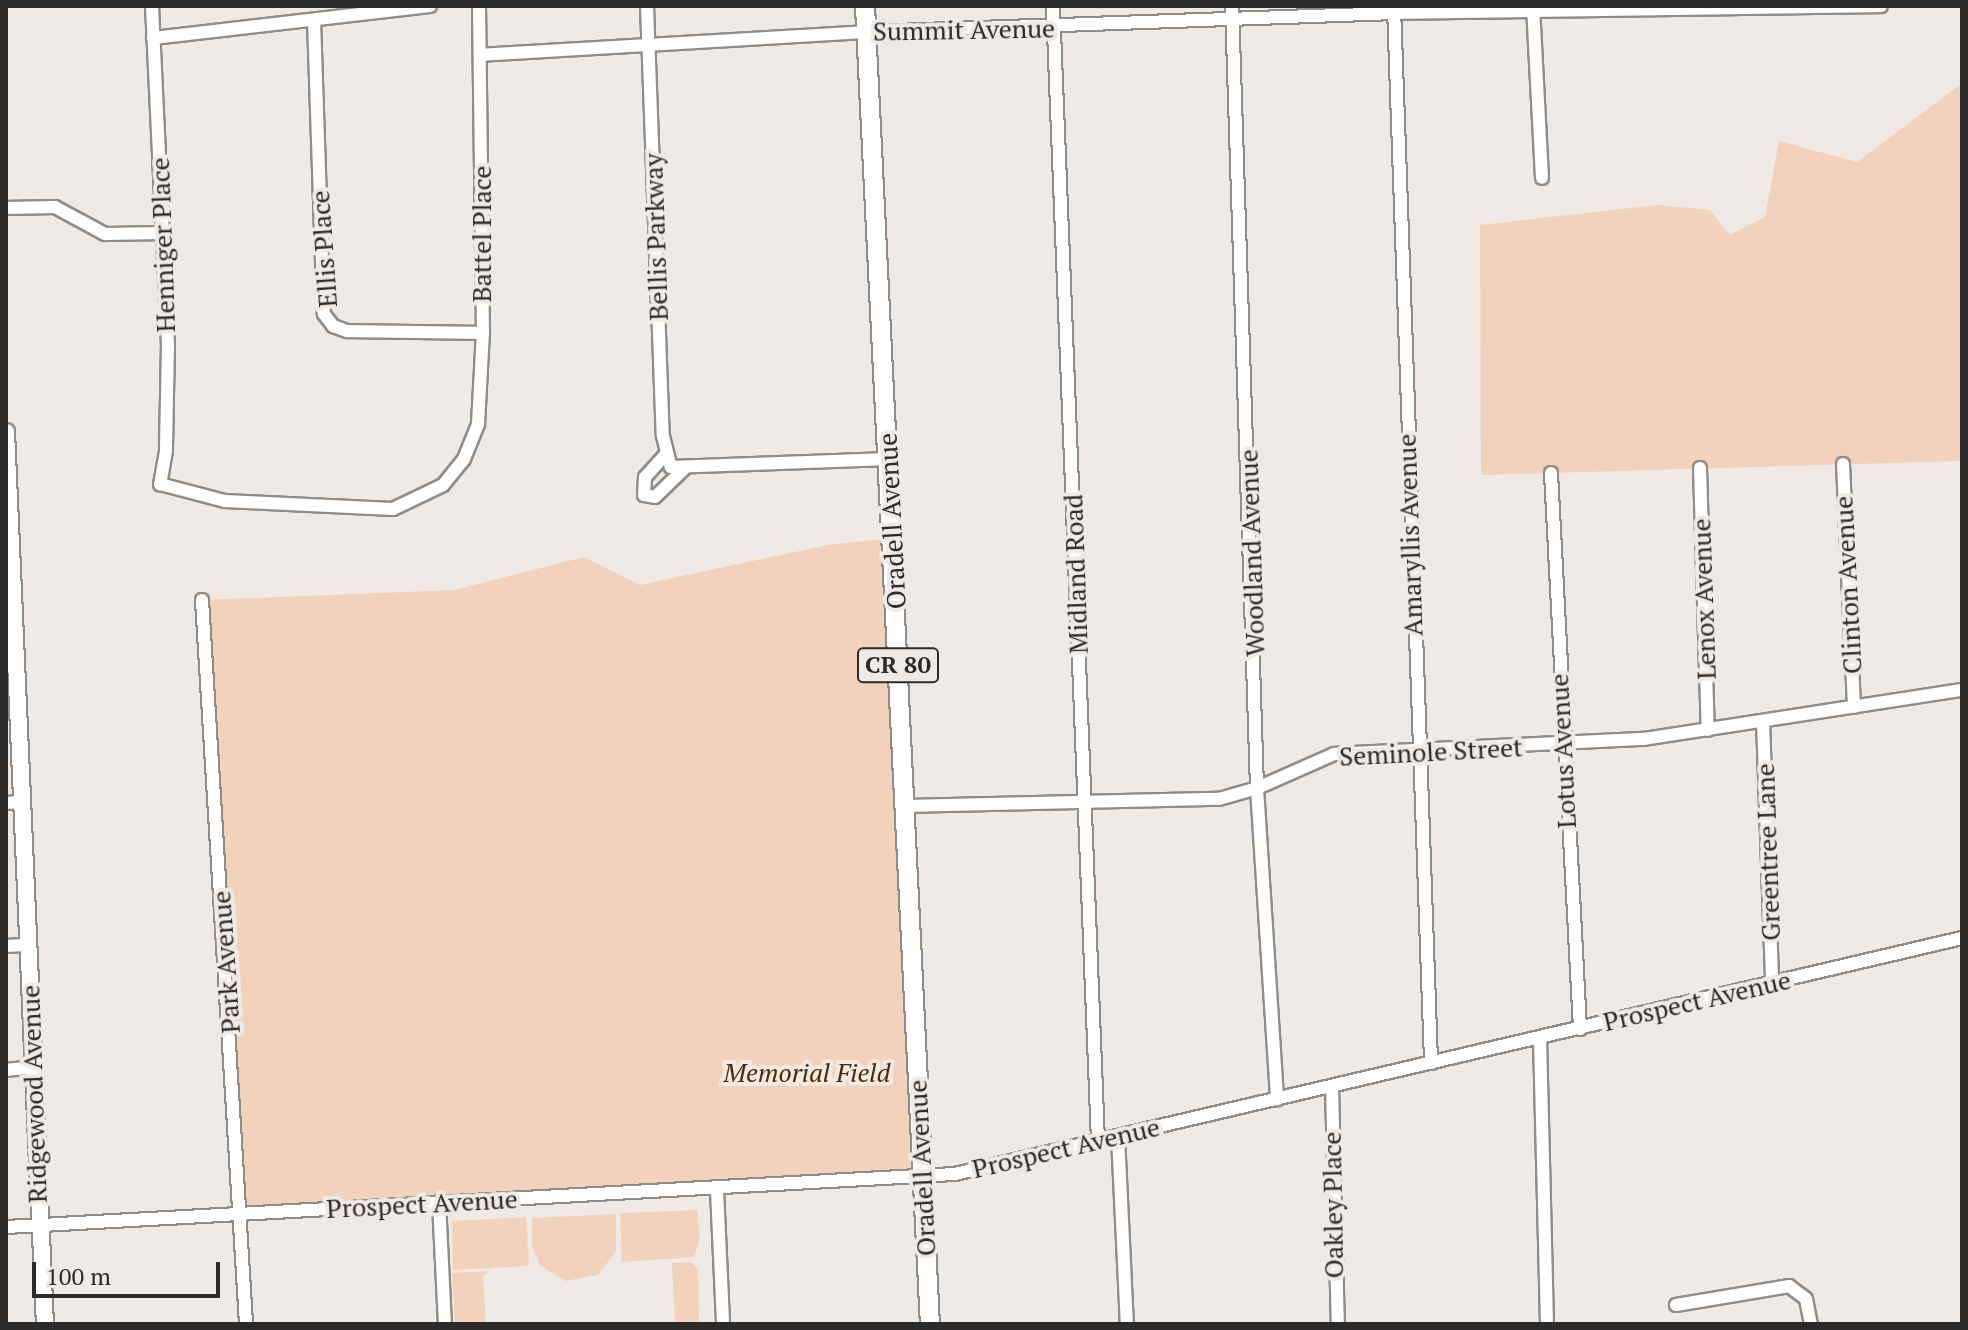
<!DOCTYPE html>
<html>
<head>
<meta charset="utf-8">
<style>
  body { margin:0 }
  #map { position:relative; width:1968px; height:1330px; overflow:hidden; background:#efeae6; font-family:"PT Serif",serif }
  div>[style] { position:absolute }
  .green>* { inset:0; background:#f3d2bb }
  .roads { filter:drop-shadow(2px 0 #918c88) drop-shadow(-2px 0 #918c88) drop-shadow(0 2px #918c88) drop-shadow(0 -2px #918c88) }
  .street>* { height:12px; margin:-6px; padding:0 6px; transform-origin:6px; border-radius:6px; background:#fff }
  .secondary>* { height:16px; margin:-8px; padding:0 8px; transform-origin:8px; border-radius:8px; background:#fff }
  .primary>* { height:18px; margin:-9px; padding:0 9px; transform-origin:9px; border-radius:9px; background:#fff }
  span { translate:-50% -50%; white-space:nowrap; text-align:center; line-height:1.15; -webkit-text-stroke:8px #efeae6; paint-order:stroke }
  .shield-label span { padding:2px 6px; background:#efeae6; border:2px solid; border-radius:6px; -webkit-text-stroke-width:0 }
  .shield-label { font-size:24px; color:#2d2b29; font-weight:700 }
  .street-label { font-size:26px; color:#2d2b29 }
  .park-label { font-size:26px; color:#522a04; font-style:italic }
  .frame { position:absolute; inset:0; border:8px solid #2d2b29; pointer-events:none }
  .scale { position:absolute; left:32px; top:1262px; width:188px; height:36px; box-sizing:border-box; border:4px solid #2d2b29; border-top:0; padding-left:10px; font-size:24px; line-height:28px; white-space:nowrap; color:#2d2b29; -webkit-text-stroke:6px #efeae6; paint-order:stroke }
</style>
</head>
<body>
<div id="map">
  <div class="green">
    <i style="clip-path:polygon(1962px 83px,1962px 461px,1481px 475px,1480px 225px,1658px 205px,1710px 210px,1730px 235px,1765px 217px,1779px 141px,1857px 162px)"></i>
    <i style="clip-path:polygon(892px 538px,923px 1175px,241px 1214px,202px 600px,454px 590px,584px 557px,640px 585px,828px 545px)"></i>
    <i style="clip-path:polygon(697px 1210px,700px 1238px,694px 1257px,622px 1262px,620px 1213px)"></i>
    <i style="clip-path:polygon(616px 1214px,616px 1251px,598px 1275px,565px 1281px,540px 1265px,532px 1247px,532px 1218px)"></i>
    <i style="clip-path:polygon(526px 1217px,529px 1266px,453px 1270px,452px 1221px)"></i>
    <i style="clip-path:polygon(691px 1262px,698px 1269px,699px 1324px,675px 1324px,672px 1263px)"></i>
    <i style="clip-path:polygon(491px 1271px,483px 1276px,486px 1324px,455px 1324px,452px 1273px)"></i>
  </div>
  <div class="roads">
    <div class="street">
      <i style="left:152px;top:6px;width:338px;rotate:87.3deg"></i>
      <i style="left:168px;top:344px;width:107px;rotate:91.1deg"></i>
      <i style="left:166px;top:451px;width:34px;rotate:100deg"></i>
      <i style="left:160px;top:484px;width:67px;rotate:14.7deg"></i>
      <i style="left:225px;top:501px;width:168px;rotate:2.7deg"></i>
      <i style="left:393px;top:509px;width:55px;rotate:-25.6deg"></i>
      <i style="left:443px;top:485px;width:33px;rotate:-51deg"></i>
      <i style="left:464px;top:459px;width:38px;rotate:-68deg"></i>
      <i style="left:478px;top:424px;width:91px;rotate:-86.9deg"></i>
      <i style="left:483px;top:333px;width:327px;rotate:-90.7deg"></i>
      <i style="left:647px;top:6px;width:430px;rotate:87.9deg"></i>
      <i style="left:663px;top:436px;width:32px;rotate:76deg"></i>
      <i style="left:671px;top:467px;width:218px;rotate:-2.1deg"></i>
      <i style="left:1053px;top:6px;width:1136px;rotate:87.73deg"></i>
      <i style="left:1232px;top:6px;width:782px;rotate:88.17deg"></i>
      <i style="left:1257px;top:788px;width:312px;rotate:86.3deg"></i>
      <i style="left:1533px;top:6px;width:172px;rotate:87deg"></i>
      <i style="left:1394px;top:7px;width:1057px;rotate:87.99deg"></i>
      <i style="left:314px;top:20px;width:294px;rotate:88.1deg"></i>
      <i style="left:324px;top:314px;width:15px;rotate:53deg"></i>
      <i style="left:333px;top:326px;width:15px;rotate:20deg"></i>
      <i style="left:347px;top:331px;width:136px;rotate:0.8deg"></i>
      <i style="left:153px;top:38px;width:279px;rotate:-6.6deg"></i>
      <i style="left:480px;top:55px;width:388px;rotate:-3.4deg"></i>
      <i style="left:867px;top:32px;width:527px;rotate:-2.06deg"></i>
      <i style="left:1394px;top:13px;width:487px;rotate:-0.8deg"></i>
      <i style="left:6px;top:208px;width:49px;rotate:-1.2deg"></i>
      <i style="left:55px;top:207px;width:57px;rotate:28.4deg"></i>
      <i style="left:105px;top:234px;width:59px;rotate:-1deg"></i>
      <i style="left:666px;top:454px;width:31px;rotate:132deg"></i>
      <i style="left:645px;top:477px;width:18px;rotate:93deg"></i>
      <i style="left:644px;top:495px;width:11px;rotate:10deg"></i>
      <i style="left:655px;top:497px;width:40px;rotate:-44deg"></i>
      <i style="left:1843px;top:464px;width:243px;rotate:87.4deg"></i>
      <i style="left:1700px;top:468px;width:262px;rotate:88.3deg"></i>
      <i style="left:1551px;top:473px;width:557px;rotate:87.01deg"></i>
      <i style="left:202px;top:600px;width:725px;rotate:86.52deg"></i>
      <i style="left:1763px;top:721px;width:262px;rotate:88deg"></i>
      <i style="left:6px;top:803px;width:15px;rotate:-4deg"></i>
      <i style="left:904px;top:806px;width:315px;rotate:-1.3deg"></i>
      <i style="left:1219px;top:799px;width:40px;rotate:-16deg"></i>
      <i style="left:1257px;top:788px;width:84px;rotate:-23.8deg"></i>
      <i style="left:1334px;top:754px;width:310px;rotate:-2.8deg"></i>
      <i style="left:1644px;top:739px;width:322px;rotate:-8.8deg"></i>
      <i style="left:6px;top:946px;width:22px;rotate:-3deg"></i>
      <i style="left:1540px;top:1038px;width:286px;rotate:88.6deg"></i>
      <i style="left:6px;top:1070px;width:28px;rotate:-6deg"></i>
      <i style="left:1332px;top:1086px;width:238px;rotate:88.6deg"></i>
      <i style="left:1118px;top:1136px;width:188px;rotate:87.3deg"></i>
      <i style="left:717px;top:1190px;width:134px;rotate:87.4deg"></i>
      <i style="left:439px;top:1202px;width:122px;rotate:87.2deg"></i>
      <i style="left:6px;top:1227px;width:950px;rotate:-3.2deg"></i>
      <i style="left:955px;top:1174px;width:1034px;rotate:-13.19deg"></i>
      <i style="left:1676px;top:1305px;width:115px;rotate:-9.5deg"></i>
      <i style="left:1789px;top:1286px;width:21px;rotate:37deg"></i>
      <i style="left:1806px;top:1299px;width:25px;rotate:79deg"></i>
    </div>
    <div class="secondary">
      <i style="left:6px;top:432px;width:893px;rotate:87.5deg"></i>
    </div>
    <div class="primary">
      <i style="left:865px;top:6px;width:1320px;rotate:87.18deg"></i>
    </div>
  </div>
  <div class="shield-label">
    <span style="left:898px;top:665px">CR 80</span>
  </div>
  <div class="street-label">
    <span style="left:964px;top:30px;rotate:-1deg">Summit Avenue</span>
    <span style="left:482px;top:234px;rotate:-90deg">Battel Place</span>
    <span style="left:656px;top:237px;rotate:-92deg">Bellis Parkway</span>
    <span style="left:163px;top:245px;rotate:-92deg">Henniger Place</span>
    <span style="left:324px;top:249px;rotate:-94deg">Ellis Place</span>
    <span style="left:892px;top:521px;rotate:-93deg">Oradell Avenue</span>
    <span style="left:1410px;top:535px;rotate:-92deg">Amaryllis Avenue</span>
    <span style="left:1252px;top:553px;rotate:-92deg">Woodland Avenue</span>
    <span style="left:1076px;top:574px;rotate:-92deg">Midland Road</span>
    <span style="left:1848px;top:585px;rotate:-93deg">Clinton Avenue</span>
    <span style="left:1704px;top:599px;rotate:-92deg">Lenox Avenue</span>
    <span style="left:1563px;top:751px;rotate:-93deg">Lotus Avenue</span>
    <span style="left:1431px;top:752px;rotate:-3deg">Seminole Street</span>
    <span style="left:1768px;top:852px;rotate:-92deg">Greentree Lane</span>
    <span style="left:226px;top:962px;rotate:-94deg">Park Avenue</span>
    <span style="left:1697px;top:1001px;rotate:-13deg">Prospect Avenue</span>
    <span style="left:34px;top:1094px;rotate:-92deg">Ridgewood Avenue</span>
    <span style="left:1066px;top:1148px;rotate:-13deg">Prospect Avenue</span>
    <span style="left:922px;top:1168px;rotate:-93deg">Oradell Avenue</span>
    <span style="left:422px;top:1204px;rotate:-3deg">Prospect Avenue</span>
    <span style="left:1333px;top:1205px;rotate:-91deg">Oakley Place</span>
  </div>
  <div class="park-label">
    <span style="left:807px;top:1073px">Memorial Field</span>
  </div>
  <div class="frame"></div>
  <div class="scale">100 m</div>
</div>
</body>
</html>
